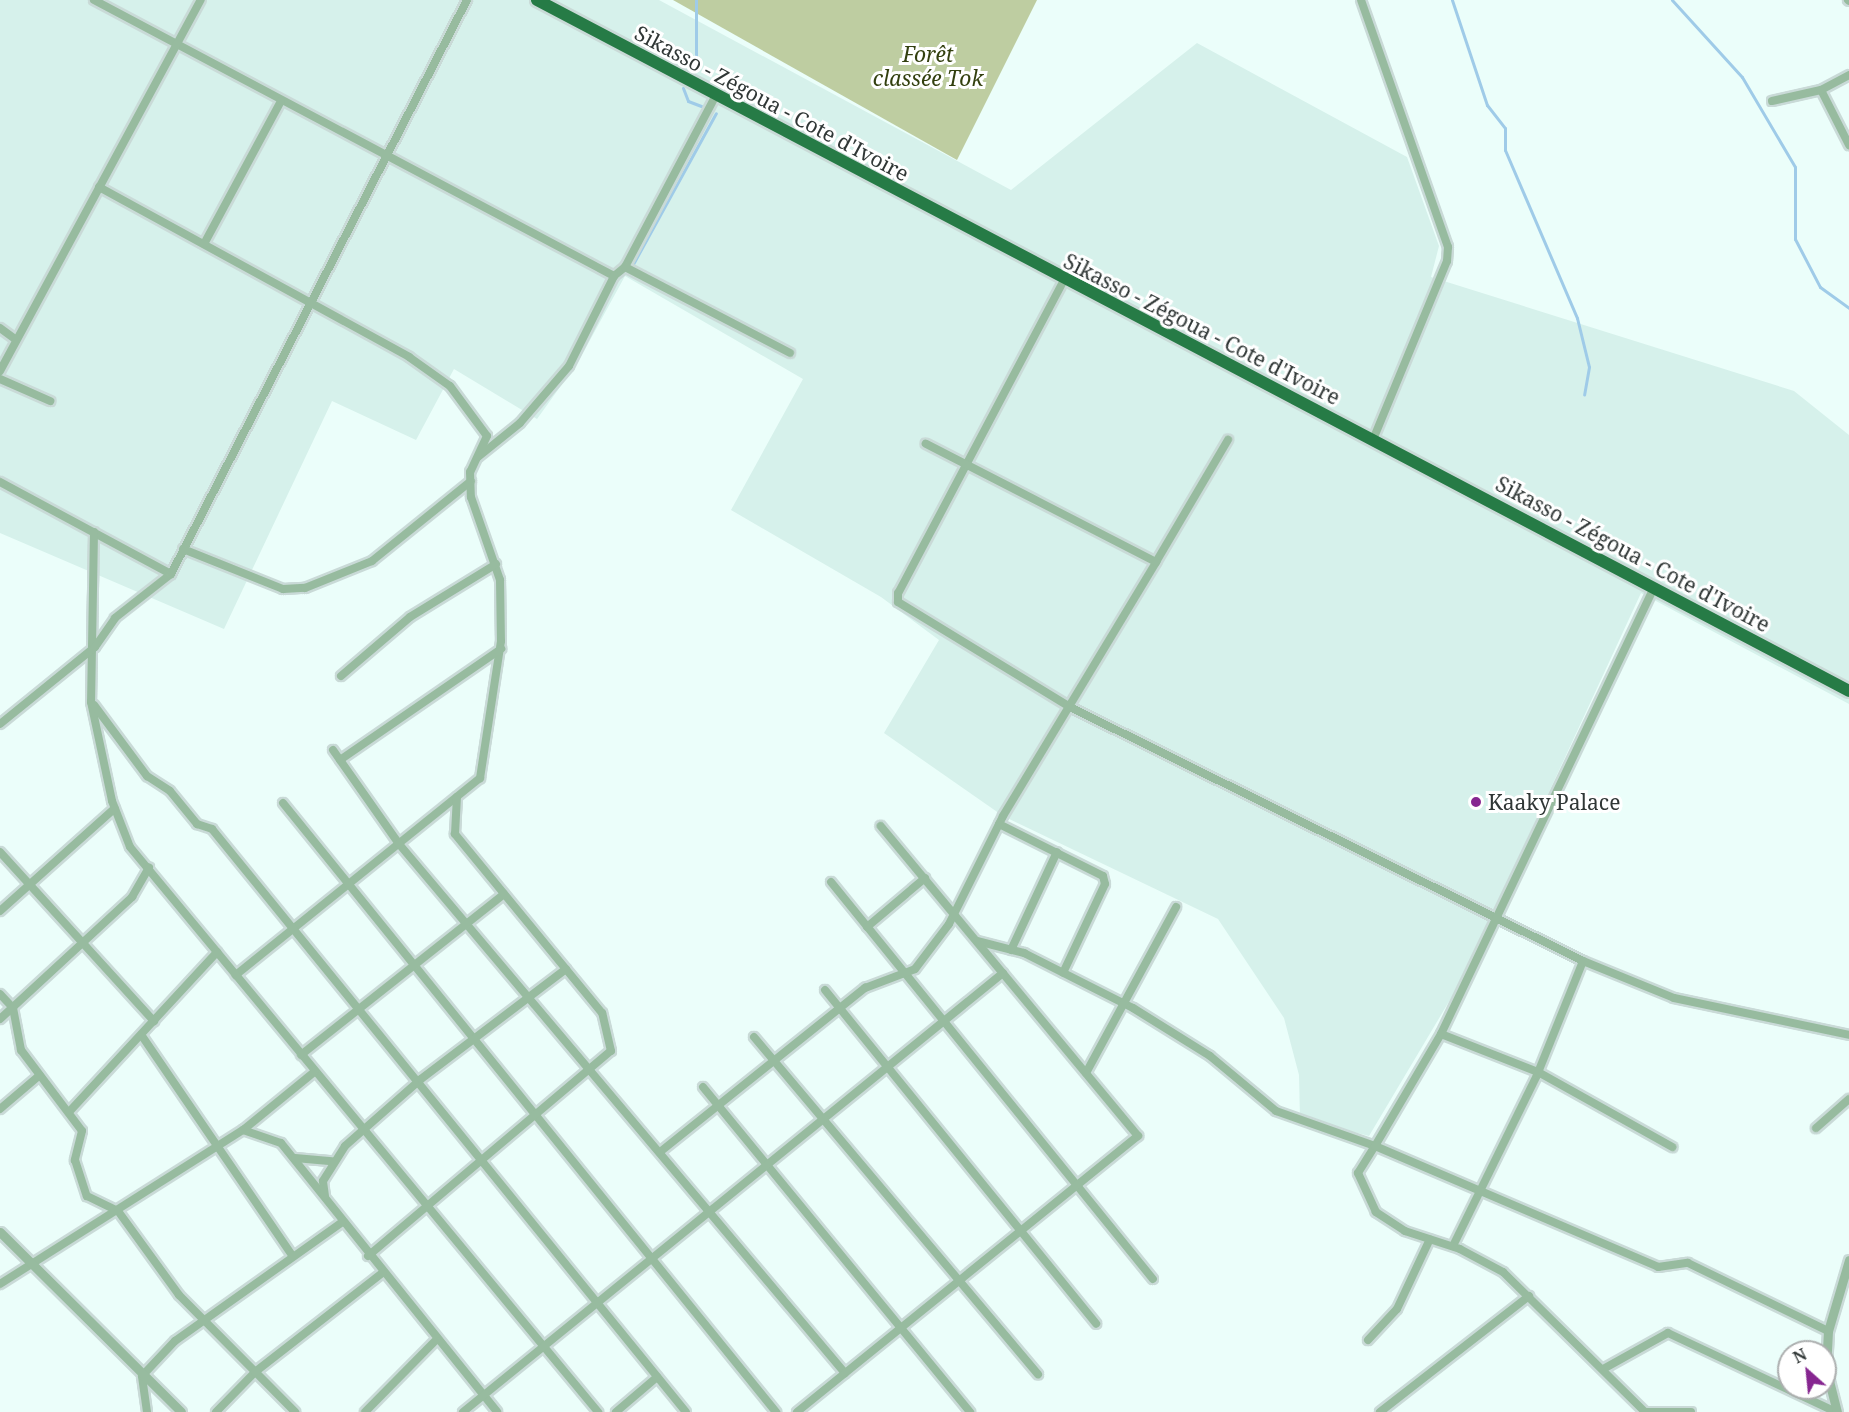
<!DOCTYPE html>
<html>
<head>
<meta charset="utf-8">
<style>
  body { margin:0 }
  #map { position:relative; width:1849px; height:1412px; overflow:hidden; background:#ebfefa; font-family:"Noto Serif",serif }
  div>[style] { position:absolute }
  .built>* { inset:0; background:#d6f1eb }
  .forest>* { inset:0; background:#becda1 }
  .stream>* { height:3px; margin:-1.5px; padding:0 1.5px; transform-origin:1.5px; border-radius:1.5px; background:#9fcbe8 }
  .roads { filter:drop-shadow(2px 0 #c9dad7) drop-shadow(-2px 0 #c9dad7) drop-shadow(0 2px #c9dad7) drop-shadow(0 -2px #c9dad7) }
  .minor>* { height:8px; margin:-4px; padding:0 4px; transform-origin:4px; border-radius:4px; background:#97bb9f }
  .tertiary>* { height:9px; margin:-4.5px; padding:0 4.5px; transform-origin:4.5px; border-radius:4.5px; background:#97bb9f }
  .trunk>* { height:12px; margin:-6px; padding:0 6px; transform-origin:6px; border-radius:6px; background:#267b46 }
  .dots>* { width:16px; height:16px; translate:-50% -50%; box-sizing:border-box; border:3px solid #fff; border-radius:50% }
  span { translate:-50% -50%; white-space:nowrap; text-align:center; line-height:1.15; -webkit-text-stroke:6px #fff; paint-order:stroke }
  .park-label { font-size:21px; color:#33400f; font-style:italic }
  .street-label { font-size:21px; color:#303736 }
  .poi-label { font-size:21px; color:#303736 }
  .left { translate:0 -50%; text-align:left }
  .north { position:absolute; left:1777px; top:1340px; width:60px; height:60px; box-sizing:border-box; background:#fff; border:2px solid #acafaf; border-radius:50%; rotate:333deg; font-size:16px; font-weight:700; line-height:24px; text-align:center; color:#303736 }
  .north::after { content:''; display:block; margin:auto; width:21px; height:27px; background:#862690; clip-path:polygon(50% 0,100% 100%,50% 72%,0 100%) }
</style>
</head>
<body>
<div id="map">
  <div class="built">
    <i style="clip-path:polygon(0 0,659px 0,1011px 190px,1197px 43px,1407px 157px,1439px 246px,1431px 277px,1794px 391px,1849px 435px,1849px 704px,1641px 593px,1463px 978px,1369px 1136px,1300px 1118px,1299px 1075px,1284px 1018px,1218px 919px,1003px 816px,884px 733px,939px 640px,881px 597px,731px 510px,803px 379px,625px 276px,578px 362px,537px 419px,454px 369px,416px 440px,332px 401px,224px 629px,0 533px)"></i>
  </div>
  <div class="forest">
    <i style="clip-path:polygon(673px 0,1037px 0,957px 160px)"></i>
  </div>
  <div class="stream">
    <i style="left:1452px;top:0;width:111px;rotate:71.6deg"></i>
    <i style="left:1487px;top:105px;width:29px;rotate:52deg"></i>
    <i style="left:1505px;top:128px;width:22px;rotate:90deg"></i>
    <i style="left:1505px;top:150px;width:183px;rotate:66.8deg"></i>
    <i style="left:1577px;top:318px;width:50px;rotate:76.2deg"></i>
    <i style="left:1589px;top:367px;width:28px;rotate:100deg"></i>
    <i style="left:1672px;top:0;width:104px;rotate:47.7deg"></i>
    <i style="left:1742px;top:77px;width:104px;rotate:59.5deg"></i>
    <i style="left:1795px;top:167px;width:72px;rotate:90deg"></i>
    <i style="left:1795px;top:239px;width:54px;rotate:62.5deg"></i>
    <i style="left:1820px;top:287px;width:36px;rotate:36deg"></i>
    <i style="left:690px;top:71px;width:14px;rotate:-65deg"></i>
    <i style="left:696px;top:58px;width:58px;rotate:-90deg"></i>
    <i style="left:683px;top:88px;width:14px;rotate:69deg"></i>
    <i style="left:688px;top:101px;width:14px;rotate:21deg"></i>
    <i style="left:633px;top:264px;width:172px;rotate:-61.2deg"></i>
  </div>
  <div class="roads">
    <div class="minor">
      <i style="left:94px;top:0;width:589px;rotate:27.96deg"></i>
      <i style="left:614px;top:276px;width:14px;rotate:-39deg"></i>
      <i style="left:625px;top:267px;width:195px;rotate:-62.1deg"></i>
      <i style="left:1361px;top:0;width:262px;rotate:70.6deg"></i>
      <i style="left:1448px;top:247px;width:14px;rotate:94deg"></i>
      <i style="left:1447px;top:261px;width:194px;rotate:112.5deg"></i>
      <i style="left:1848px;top:0;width:1px;rotate:45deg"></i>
      <i style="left:1821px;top:90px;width:62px;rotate:63deg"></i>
      <i style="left:1772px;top:101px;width:50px;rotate:-12.7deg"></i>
      <i style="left:1821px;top:90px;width:32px;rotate:-28deg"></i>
      <i style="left:99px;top:187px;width:354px;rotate:28.7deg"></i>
      <i style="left:409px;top:357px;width:50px;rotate:35.3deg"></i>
      <i style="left:450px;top:386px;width:62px;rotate:53.5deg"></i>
      <i style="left:487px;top:436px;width:40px;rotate:115deg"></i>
      <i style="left:470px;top:472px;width:25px;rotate:88deg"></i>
      <i style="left:471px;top:497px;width:88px;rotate:70.7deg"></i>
      <i style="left:500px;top:580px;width:61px;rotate:89.1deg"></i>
      <i style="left:501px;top:641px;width:139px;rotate:98.7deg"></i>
      <i style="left:480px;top:778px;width:314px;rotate:141.1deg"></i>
      <i style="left:204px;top:244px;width:162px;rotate:-61.7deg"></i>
      <i style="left:625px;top:267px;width:186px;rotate:27.5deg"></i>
      <i style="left:1064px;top:280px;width:354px;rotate:117.9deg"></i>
      <i style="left:898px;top:593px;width:9px;rotate:90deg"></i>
      <i style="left:898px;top:602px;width:202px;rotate:31.4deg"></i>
      <i style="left:1070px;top:707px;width:572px;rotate:26.34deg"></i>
      <i style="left:1583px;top:961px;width:98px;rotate:22.1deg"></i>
      <i style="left:1674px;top:998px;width:179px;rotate:11.9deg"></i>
      <i style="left:0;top:328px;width:19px;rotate:36deg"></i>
      <i style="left:0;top:371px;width:422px;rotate:-61.6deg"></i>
      <i style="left:0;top:379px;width:55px;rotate:23.7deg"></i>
      <i style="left:478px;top:457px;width:54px;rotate:-39deg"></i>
      <i style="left:520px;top:423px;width:75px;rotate:-49.3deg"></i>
      <i style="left:569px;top:366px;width:101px;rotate:-63.4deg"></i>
      <i style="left:0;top:482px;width:194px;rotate:28.3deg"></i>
      <i style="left:94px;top:532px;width:170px;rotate:91deg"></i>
      <i style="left:91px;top:702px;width:101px;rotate:78deg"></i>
      <i style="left:112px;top:801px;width:49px;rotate:68.6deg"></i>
      <i style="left:130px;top:847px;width:734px;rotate:50.36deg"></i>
      <i style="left:183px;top:549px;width:108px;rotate:21.8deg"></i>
      <i style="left:283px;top:589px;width:22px;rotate:-3deg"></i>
      <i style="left:305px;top:588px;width:72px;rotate:-21.9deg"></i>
      <i style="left:372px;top:561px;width:127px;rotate:-38.9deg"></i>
      <i style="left:1156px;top:562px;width:142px;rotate:-59.5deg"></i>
      <i style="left:341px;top:676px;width:91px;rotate:-40.5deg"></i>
      <i style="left:410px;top:617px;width:101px;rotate:-31.6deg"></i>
      <i style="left:94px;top:705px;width:89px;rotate:53.3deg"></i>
      <i style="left:147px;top:776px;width:27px;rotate:33deg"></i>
      <i style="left:170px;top:791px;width:43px;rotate:50.7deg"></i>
      <i style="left:197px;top:824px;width:16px;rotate:18deg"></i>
      <i style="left:212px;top:829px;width:751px;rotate:50.89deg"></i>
      <i style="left:0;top:724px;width:122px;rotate:-39deg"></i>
      <i style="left:95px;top:647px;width:35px;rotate:-55deg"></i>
      <i style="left:115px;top:618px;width:71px;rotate:-38.2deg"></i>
      <i style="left:171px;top:574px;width:646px;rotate:-62.72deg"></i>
      <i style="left:333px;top:750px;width:115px;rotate:54.9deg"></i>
      <i style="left:399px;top:844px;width:692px;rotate:49.87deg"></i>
      <i style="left:340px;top:760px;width:196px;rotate:-34.6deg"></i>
      <i style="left:283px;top:803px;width:784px;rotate:51.01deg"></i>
      <i style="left:999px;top:824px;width:116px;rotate:26.6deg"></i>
      <i style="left:1103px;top:876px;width:8px;rotate:76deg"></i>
      <i style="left:1105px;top:884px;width:98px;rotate:115.3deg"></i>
      <i style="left:0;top:852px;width:229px;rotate:47.7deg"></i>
      <i style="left:831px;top:882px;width:511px;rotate:50.96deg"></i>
      <i style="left:0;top:911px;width:154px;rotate:-41.8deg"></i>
      <i style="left:867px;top:927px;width:76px;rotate:-40.2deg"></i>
      <i style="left:977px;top:941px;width:49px;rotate:14.3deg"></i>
      <i style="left:1024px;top:953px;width:122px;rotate:26.8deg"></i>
      <i style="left:1133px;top:1008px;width:91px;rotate:31.9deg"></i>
      <i style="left:1210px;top:1056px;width:86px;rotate:39.8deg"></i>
      <i style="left:1276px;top:1111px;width:105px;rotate:19.5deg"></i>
      <i style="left:1375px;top:1146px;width:130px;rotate:-59.5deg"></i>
      <i style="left:1441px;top:1034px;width:492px;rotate:-64.5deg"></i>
      <i style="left:1011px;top:950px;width:108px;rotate:-64.9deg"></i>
      <i style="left:825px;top:990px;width:430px;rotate:50.9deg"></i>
      <i style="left:0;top:994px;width:19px;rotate:47deg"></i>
      <i style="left:13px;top:1008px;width:43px;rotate:79.2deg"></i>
      <i style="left:21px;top:1050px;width:101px;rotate:53deg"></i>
      <i style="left:82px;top:1131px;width:30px;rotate:104deg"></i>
      <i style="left:75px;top:1160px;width:38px;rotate:72deg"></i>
      <i style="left:87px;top:1196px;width:34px;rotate:26deg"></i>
      <i style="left:118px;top:1211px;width:104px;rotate:54deg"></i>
      <i style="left:179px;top:1295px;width:165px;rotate:45.2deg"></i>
      <i style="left:0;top:1019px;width:180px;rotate:-42.7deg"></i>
      <i style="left:132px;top:897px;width:34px;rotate:-60deg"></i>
      <i style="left:1441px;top:1034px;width:104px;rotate:21.4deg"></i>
      <i style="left:1538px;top:1072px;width:154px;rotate:29.2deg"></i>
      <i style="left:142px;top:1036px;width:265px;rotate:55.6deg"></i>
      <i style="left:754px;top:1037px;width:441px;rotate:49.9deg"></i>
      <i style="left:301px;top:1055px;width:259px;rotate:-38.4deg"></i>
      <i style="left:1086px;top:1073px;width:189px;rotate:-61.5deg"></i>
      <i style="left:703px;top:1087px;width:421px;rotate:50.6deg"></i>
      <i style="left:0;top:1109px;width:52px;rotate:-40.4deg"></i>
      <i style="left:69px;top:1112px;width:218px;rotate:-47.2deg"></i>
      <i style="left:1816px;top:1128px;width:44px;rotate:-41.3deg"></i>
      <i style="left:243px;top:1130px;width:40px;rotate:18.9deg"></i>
      <i style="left:281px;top:1143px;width:345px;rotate:51.2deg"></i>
      <i style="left:660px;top:1152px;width:263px;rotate:-38.7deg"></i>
      <i style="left:865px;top:988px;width:53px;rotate:-20.8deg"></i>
      <i style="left:915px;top:969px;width:56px;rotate:-52.9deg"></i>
      <i style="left:949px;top:924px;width:121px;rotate:-63.4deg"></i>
      <i style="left:1003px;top:816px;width:297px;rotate:-58.9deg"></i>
      <i style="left:1156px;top:562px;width:259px;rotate:-152.8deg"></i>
      <i style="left:295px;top:1158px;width:37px;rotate:5deg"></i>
      <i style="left:325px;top:1196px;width:15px;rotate:-98deg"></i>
      <i style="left:323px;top:1181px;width:41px;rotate:-57.8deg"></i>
      <i style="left:345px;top:1146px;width:101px;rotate:-41.4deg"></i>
      <i style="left:421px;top:1079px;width:182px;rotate:-37.2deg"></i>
      <i style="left:1453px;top:1246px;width:191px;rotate:-63.8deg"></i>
      <i style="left:1537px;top:1075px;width:123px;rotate:-68deg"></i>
      <i style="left:368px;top:1256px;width:318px;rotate:-40.2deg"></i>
      <i style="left:611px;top:1051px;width:39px;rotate:-103deg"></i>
      <i style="left:602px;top:1013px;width:232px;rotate:-129.4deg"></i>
      <i style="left:455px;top:834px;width:37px;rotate:-87deg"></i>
      <i style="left:0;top:1284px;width:288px;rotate:-32.4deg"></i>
      <i style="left:243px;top:1130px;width:92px;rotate:-39.2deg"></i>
      <i style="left:1368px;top:1340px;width:42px;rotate:-46.9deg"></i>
      <i style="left:1397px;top:1309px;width:77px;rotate:-64.8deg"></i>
      <i style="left:1605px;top:1368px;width:72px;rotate:-29.1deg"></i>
      <i style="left:1668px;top:1333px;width:186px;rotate:25.2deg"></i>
      <i style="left:147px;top:1412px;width:36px;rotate:-98deg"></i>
      <i style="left:142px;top:1376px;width:48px;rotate:-46.7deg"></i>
      <i style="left:175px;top:1341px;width:204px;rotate:-35.4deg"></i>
      <i style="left:216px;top:1412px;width:56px;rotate:-45.7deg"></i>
      <i style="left:255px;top:1372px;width:161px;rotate:-37.9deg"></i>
      <i style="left:365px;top:1412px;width:101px;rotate:-45.4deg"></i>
      <i style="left:463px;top:1412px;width:696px;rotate:-39.11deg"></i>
      <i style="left:616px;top:1412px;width:54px;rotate:-40.5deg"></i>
      <i style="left:797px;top:1412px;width:439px;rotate:-39deg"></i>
      <i style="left:1138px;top:1136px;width:403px;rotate:-129.7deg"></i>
      <i style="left:1380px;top:1412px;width:189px;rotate:-37.9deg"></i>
      <i style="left:1645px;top:1412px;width:199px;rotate:-135.4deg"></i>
      <i style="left:1503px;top:1272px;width:49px;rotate:-151.9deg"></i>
      <i style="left:1460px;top:1249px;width:58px;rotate:-161.9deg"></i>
      <i style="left:1405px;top:1231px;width:35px;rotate:-147deg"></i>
      <i style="left:1376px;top:1212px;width:43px;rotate:-114.8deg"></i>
      <i style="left:1358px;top:1173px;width:32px;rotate:-58deg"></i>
      <i style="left:1375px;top:1146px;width:308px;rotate:23.1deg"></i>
      <i style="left:1658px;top:1267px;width:30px;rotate:-8deg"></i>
      <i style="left:1688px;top:1263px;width:156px;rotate:25.9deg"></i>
      <i style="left:1645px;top:1412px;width:46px"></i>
    </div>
    <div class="tertiary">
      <i style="left:0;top:1232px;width:255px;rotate:44.8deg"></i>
      <i style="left:1837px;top:1412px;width:44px;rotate:-104.3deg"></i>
      <i style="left:1826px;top:1369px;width:38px;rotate:-87deg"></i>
      <i style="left:1828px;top:1331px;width:74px;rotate:-73.5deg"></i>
    </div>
    <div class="trunk">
      <i style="left:537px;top:0;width:1483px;rotate:27.77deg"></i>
    </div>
  </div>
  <div class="dots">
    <i style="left:1476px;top:802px;background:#862690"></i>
  </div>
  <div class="park-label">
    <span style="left:928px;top:66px">Forêt<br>classée Tok</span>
  </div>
  <div class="street-label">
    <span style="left:772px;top:103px;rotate:28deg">Sikasso - Zégoua - Cote d'Ivoire</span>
    <span style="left:1202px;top:329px;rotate:27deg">Sikasso - Zégoua - Cote d'Ivoire</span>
    <span style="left:1633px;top:554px;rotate:28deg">Sikasso - Zégoua - Cote d'Ivoire</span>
  </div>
  <div class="poi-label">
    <span class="left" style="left:1488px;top:802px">Kaaky Palace</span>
  </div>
  <div class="north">N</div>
</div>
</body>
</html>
